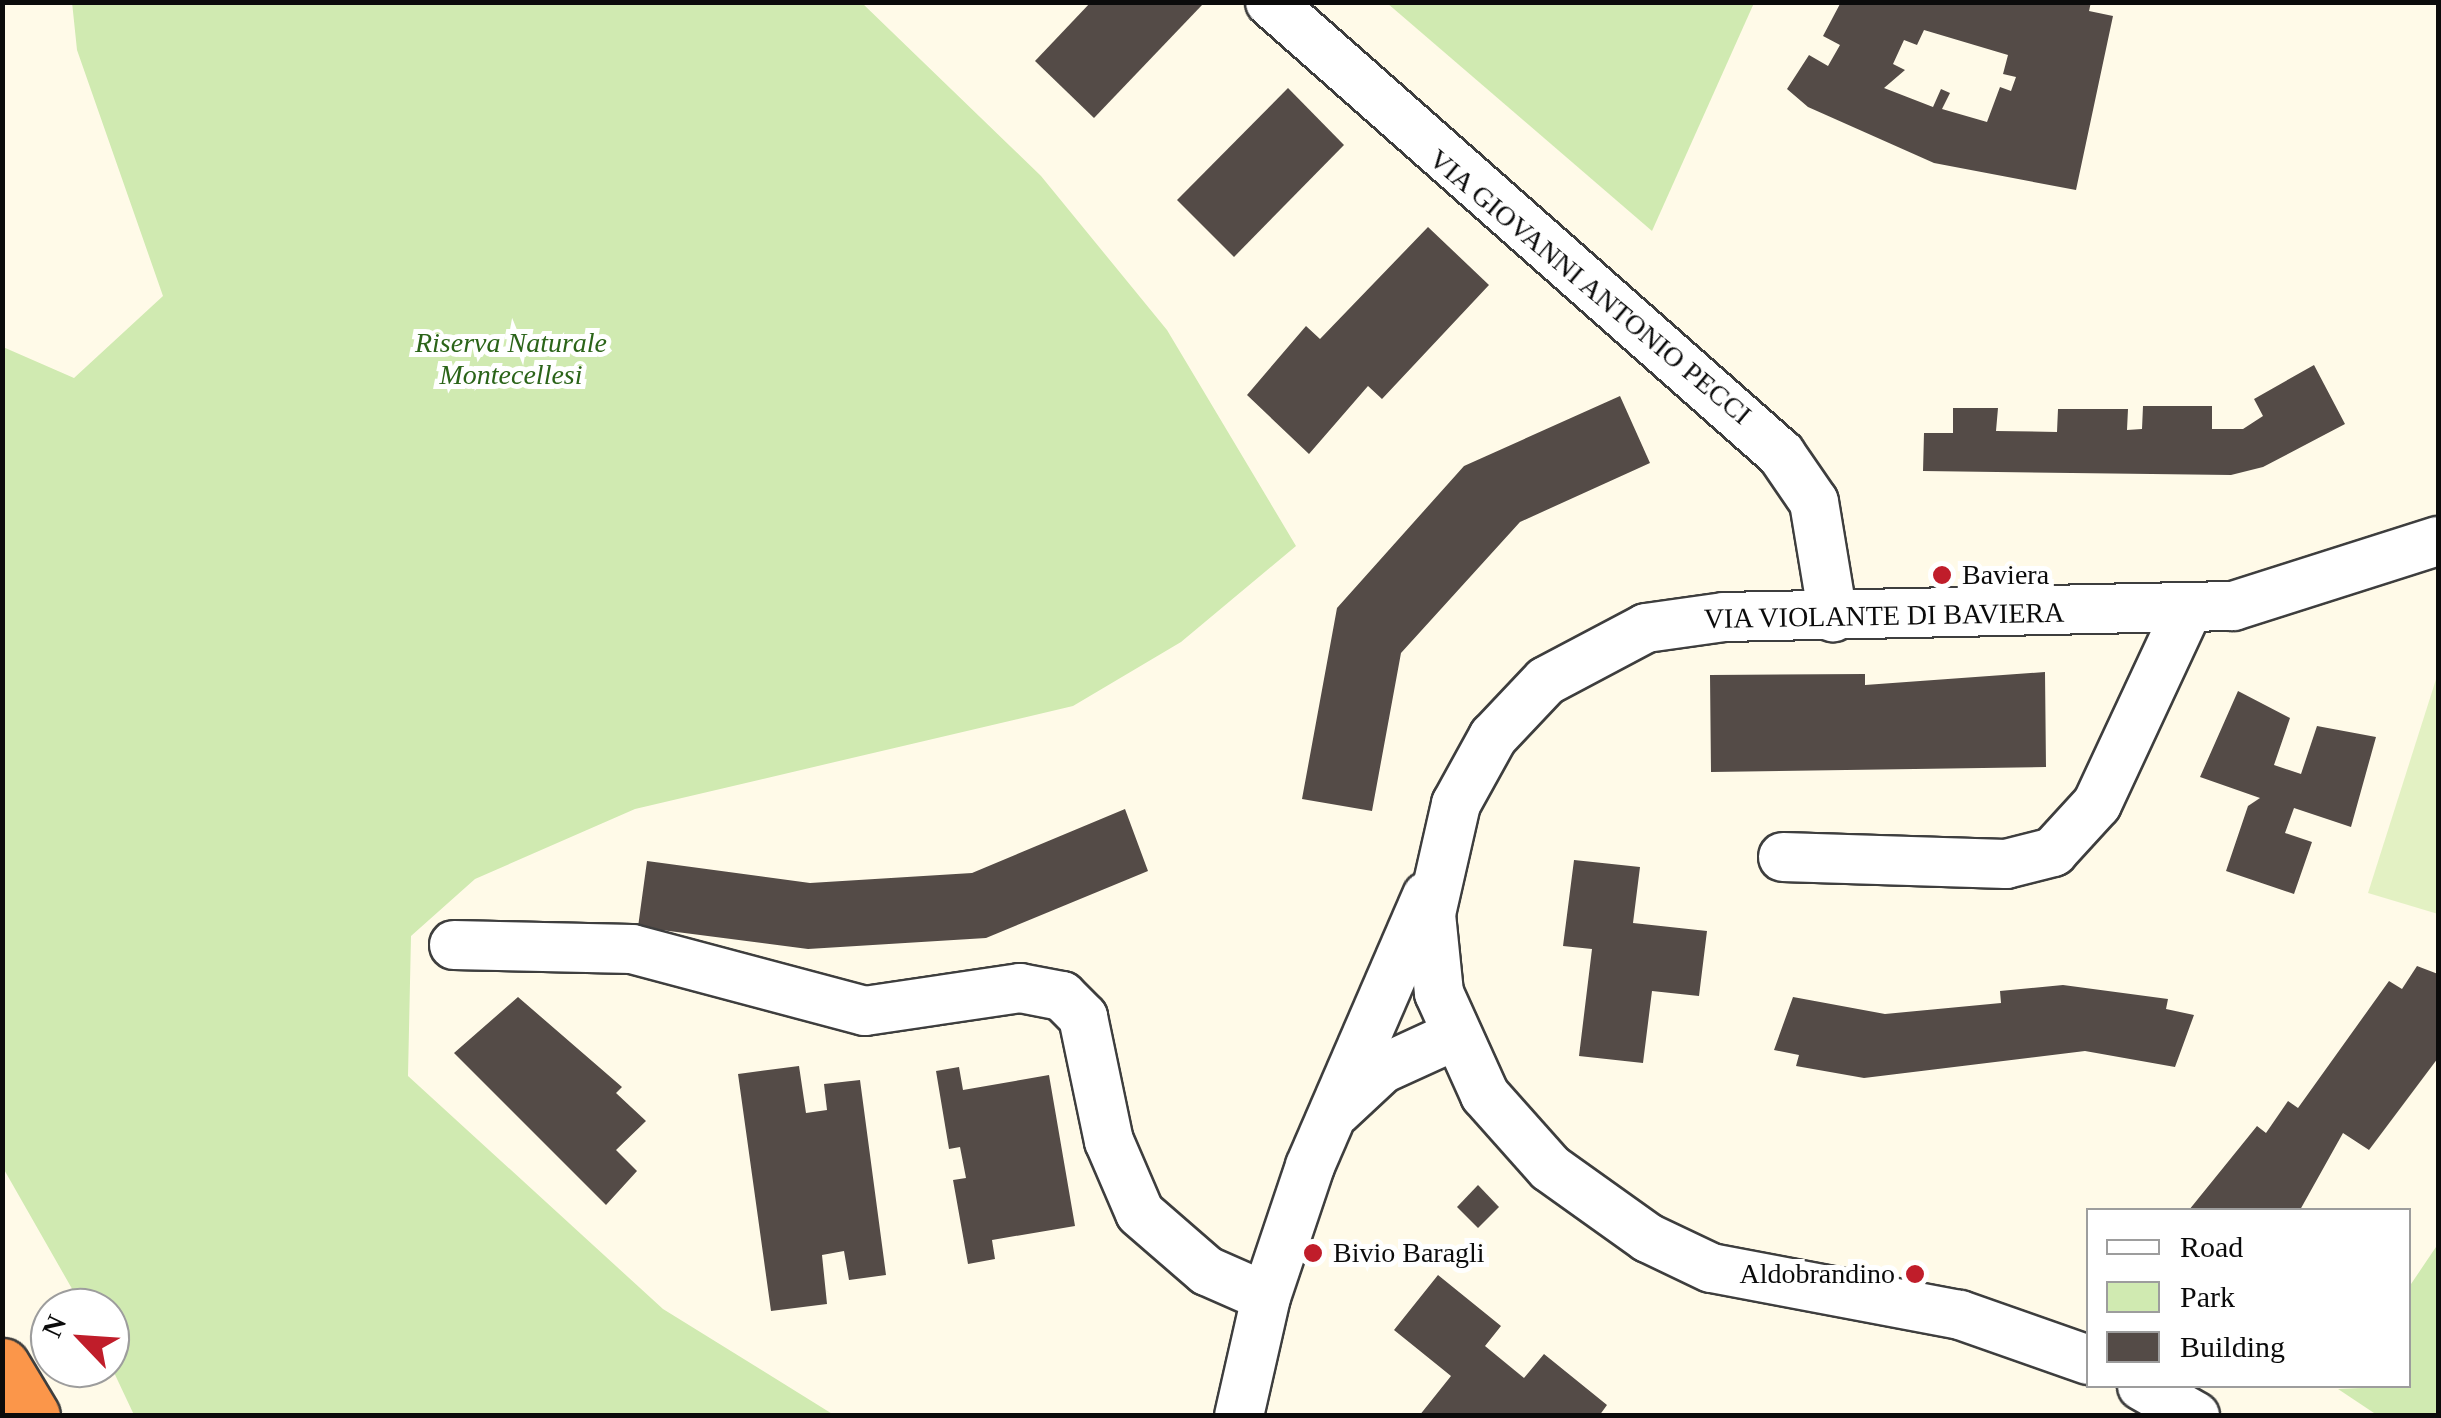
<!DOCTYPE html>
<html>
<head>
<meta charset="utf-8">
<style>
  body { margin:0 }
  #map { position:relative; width:2441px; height:1418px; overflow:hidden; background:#fffae8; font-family:Georgia,serif }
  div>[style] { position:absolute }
  .green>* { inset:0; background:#d0eab1 }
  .pitch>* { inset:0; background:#e3f1c3 }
  .building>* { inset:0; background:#544b47 }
  .roads { filter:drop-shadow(2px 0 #3e3e3e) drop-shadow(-2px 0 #3e3e3e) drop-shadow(0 2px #3e3e3e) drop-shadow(0 -2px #3e3e3e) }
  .minor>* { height:48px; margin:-24px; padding:0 24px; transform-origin:24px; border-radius:24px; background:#fff }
  .highway>* { height:55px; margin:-27.5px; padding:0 27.5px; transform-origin:27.5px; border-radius:27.5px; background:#fb964a }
  .dots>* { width:28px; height:28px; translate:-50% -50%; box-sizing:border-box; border:5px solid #fff; border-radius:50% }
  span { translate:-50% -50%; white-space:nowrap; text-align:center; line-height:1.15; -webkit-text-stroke:10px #fff; paint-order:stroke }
  .street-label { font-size:28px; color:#0b0b0b }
  .park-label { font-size:28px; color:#2b6419; font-style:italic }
  .poi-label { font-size:28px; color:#0b0b0b }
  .left { translate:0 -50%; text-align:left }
  .right { translate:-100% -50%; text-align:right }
  .frame { position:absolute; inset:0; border:5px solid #0b0b0b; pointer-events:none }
  .legend { position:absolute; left:2086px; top:1208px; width:325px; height:180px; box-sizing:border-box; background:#fff; border:2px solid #9d9d9d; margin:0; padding:12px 18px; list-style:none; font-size:30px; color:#0b0b0b }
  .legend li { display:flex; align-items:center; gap:20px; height:50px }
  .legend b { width:50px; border:2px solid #9d9d9d }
  .north { position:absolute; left:30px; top:1288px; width:100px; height:100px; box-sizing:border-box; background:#fff; border:2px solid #9d9d9d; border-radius:50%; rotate:295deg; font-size:28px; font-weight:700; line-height:40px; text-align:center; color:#0b0b0b }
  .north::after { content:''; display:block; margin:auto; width:35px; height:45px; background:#c01d2a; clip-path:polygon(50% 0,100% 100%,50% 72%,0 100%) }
</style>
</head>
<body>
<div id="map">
  <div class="green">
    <i style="clip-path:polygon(72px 2px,862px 3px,1041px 176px,1167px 330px,1296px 546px,1181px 642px,1073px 706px,635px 809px,475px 879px,411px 936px,408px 1076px,663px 1309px,834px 1415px,134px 1415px,110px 1364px,110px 1308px,83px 1308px,2px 1166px,3px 347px,74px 378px,163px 296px,77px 50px)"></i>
    <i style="clip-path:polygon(1387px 3px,1754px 3px,1652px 231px)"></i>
    <i style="clip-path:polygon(2438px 1244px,2438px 1415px,2377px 1415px,2338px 1389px,2408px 1386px,2409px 1287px)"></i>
  </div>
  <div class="pitch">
    <i style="clip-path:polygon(2438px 673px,2438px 914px,2368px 893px)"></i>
  </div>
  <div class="building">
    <i style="clip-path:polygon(1091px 2px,1203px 4px,1094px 118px,1035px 61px)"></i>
    <i style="clip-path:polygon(evenodd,1841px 2px,2091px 2px,2089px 11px,2113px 16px,2076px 190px,1934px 163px,1808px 107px,1787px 89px,1809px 55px,1828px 66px,1840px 45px,1823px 36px,1841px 2px,1924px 30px,2008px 55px,2003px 74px,2016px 77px,2011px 91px,2000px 87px,1987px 122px,1942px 109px,1950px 93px,1941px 89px,1933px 107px,1884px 88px,1905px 70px,1893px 64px,1904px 40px,1917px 45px,1924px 30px)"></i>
    <i style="clip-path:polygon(1288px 88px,1344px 145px,1234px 257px,1177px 200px)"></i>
    <i style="clip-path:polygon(1428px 227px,1489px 285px,1382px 399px,1368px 386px,1309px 454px,1247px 395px,1306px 326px,1320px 339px)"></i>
    <i style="clip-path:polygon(2314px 365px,2345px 424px,2263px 467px,2231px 475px,1923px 471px,1924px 433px,1953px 433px,1953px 408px,1998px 408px,1996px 431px,2057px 432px,2058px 409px,2128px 409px,2127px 430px,2142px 429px,2143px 406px,2212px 406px,2212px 429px,2243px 429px,2263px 416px,2254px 399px)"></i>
    <i style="clip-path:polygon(1620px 396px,1650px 463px,1520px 522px,1401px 653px,1372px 811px,1302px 799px,1337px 608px,1464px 466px)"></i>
    <i style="clip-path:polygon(2045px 672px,2046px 767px,1711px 772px,1710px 675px,1865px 674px,1865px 685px)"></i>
    <i style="clip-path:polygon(2238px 691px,2290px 718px,2274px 765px,2301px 774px,2317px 726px,2376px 737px,2351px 827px,2294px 808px,2285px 833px,2312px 842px,2294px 894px,2226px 871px,2248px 806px,2260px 798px,2200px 777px)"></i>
    <i style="clip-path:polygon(1125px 809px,1148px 871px,986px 938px,808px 949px,638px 927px,647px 861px,810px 883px,972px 873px)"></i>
    <i style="clip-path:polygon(1574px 860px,1640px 867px,1633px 923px,1707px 931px,1699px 996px,1652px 991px,1643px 1063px,1579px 1056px,1592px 949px,1563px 946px)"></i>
    <i style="clip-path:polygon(2417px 966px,2438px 974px,2438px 1058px,2369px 1150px,2343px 1133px,2300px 1210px,2189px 1210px,2257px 1126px,2266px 1133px,2288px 1101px,2298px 1108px,2389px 981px,2402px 989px)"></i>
    <i style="clip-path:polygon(2063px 985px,2168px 999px,2166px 1009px,2194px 1015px,2175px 1067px,2085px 1051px,1864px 1078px,1796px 1066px,1799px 1055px,1774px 1050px,1793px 997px,1885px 1014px,2001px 1003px,2000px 991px)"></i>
    <i style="clip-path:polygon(518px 997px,622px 1087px,616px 1093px,646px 1121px,616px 1150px,637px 1171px,606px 1205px,454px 1053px)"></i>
    <i style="clip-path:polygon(799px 1066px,806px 1113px,827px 1110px,824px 1084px,860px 1080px,886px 1275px,849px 1280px,844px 1251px,822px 1255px,827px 1304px,771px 1311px,738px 1074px)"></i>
    <i style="clip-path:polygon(959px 1067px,963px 1090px,1049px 1075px,1075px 1226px,992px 1240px,995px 1259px,968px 1264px,953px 1180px,966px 1178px,960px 1147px,949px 1149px,936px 1071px)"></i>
    <i style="clip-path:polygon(1478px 1185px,1499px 1207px,1478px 1228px,1457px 1207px)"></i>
    <i style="clip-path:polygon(1438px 1275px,1501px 1326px,1485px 1346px,1524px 1378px,1544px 1354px,1607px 1405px,1599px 1416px,1419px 1416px,1451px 1376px,1394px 1330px)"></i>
  </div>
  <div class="roads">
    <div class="minor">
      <i style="left:1270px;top:2px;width:682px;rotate:41.49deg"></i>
      <i style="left:1781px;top:454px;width:58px;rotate:55.5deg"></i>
      <i style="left:1814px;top:502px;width:117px;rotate:80.6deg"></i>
      <i style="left:1783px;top:857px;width:223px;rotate:1.8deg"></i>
      <i style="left:2006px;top:864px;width:49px;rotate:-14.3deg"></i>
      <i style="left:2053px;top:852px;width:65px;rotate:-47.5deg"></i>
      <i style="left:2097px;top:804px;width:213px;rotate:-65deg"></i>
      <i style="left:454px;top:945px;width:178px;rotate:1.3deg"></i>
      <i style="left:632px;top:949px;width:241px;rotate:14.9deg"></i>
      <i style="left:865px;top:1011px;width:157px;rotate:-8.4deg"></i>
      <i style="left:1020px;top:988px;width:43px;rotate:10.8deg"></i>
      <i style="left:1062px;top:996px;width:30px;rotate:45deg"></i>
      <i style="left:1083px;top:1017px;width:127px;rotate:78.2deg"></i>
      <i style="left:1109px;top:1141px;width:78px;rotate:66.7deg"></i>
      <i style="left:1140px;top:1213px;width:89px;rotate:40.9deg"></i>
      <i style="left:1207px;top:1271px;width:64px;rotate:23.8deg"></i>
      <i style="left:1337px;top:1111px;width:62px;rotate:-43deg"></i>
      <i style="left:1382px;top:1069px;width:79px;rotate:-24.6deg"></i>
      <i style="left:2088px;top:1360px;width:136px;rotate:-160.6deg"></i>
      <i style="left:1960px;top:1315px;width:253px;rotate:-169.3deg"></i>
      <i style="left:1711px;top:1268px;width:70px;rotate:-154.5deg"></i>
      <i style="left:1648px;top:1238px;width:120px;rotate:-144.5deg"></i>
      <i style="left:1550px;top:1168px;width:98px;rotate:-131.7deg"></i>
      <i style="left:1485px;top:1095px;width:112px;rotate:-114.3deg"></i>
      <i style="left:1439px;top:993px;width:79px;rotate:-95.8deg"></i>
      <i style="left:1431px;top:914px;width:113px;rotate:-77.2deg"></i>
      <i style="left:1456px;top:804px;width:77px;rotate:-61.1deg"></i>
      <i style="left:1493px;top:737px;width:77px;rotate:-46.6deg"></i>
      <i style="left:1546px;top:681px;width:113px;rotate:-27.9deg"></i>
      <i style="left:1646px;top:628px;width:79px;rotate:-8deg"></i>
      <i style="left:1724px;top:617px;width:509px;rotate:-1.24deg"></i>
      <i style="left:2233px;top:606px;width:215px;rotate:-17.6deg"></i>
      <i style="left:2142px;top:1386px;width:61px;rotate:29.5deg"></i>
      <i style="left:1239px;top:1416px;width:122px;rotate:-77.2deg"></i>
      <i style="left:1266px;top:1297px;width:138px;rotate:-71.4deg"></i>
      <i style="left:1310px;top:1166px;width:294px;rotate:-66.6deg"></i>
    </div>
    <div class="highway">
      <i style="left:2px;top:1366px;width:58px;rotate:59deg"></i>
    </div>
  </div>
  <div class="dots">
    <i style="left:1942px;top:575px;background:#c01d2a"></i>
    <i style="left:1313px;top:1253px;background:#c01d2a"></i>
    <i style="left:1915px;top:1274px;background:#c01d2a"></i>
  </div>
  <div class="street-label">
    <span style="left:1590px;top:287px;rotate:40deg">VIA GIOVANNI ANTONIO PECCI</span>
    <span style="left:1884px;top:616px;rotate:-1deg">VIA VIOLANTE DI BAVIERA</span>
  </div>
  <div class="park-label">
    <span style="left:511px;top:359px">Riserva Naturale<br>Montecellesi</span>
  </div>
  <div class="poi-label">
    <span class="left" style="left:1962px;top:575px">Baviera</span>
    <span class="left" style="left:1333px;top:1253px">Bivio Baragli</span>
    <span class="right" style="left:1895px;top:1274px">Aldobrandino</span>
  </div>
  <div class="frame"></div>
  <ul class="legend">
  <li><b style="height:12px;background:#fff"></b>Road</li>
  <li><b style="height:28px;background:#d0eab1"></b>Park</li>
  <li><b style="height:28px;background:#544b47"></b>Building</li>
  </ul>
  <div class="north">N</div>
</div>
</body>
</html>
